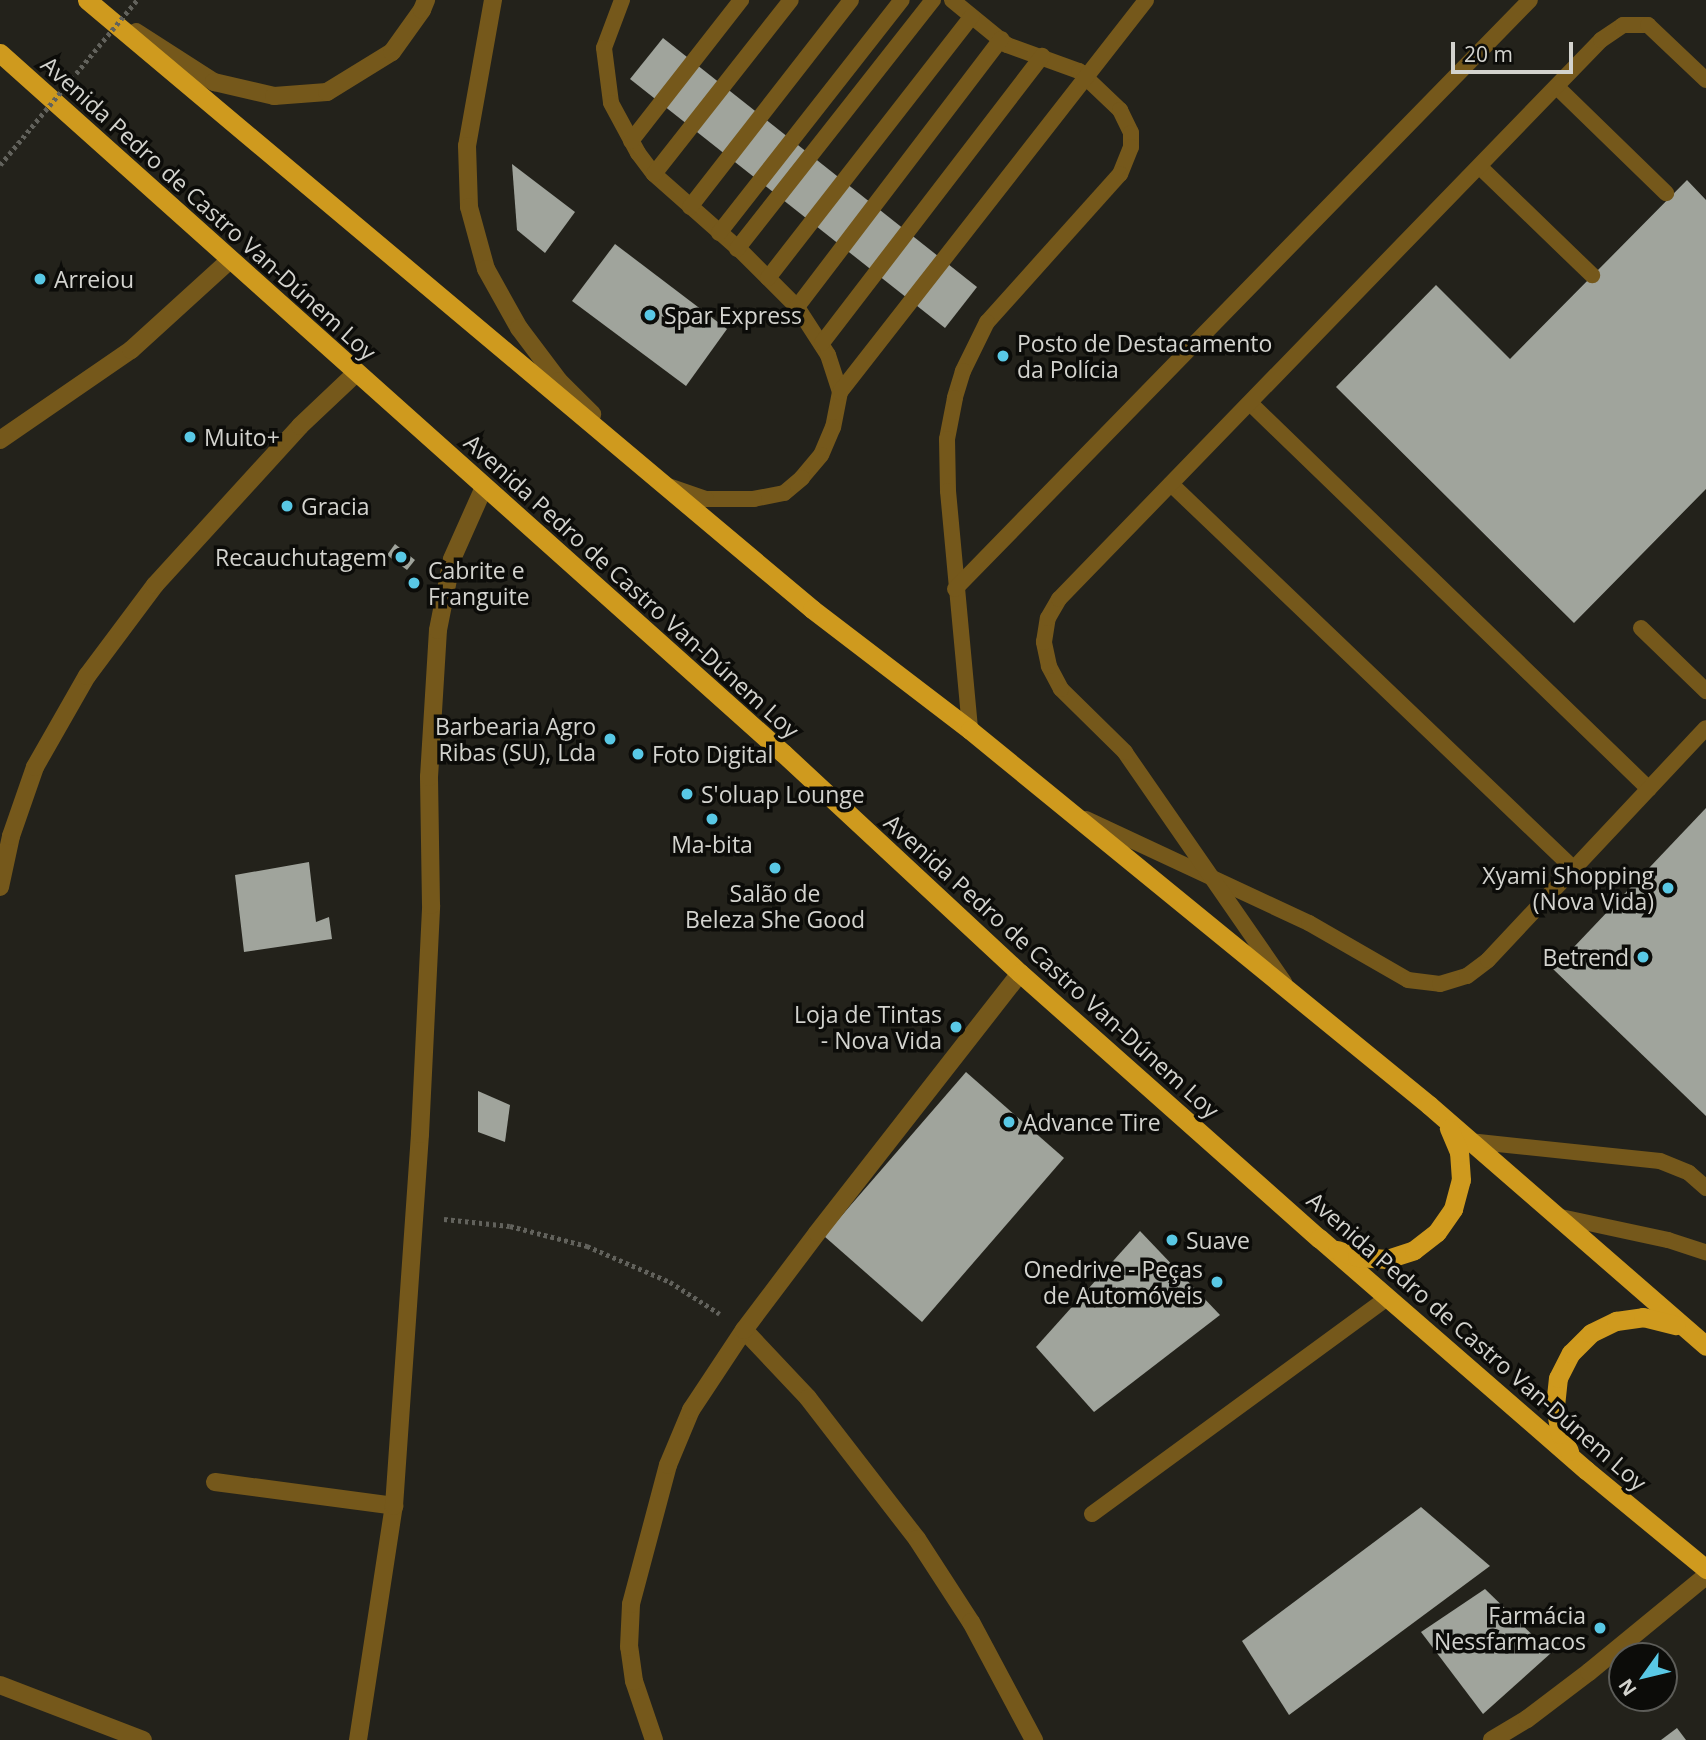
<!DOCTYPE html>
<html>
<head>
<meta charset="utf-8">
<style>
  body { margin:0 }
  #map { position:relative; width:1706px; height:1740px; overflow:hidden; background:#23221b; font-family:"Open Sans",sans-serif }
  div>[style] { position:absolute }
  .building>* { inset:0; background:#a0a49c }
  .path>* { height:4.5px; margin-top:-2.25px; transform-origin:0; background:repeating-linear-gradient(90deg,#62625c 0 3.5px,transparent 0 7px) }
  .service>* { height:16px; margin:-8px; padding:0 8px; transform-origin:8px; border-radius:8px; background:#75581b }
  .minor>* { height:18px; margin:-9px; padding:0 9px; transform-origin:9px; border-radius:9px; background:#75581b }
  .tertiary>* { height:18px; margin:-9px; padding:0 9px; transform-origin:9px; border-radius:9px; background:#75581b }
  .trunk>* { height:19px; margin:-9.5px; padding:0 9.5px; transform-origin:9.5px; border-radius:9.5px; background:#cf9a1e }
  .path-bridge>* { height:4.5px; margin-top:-2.25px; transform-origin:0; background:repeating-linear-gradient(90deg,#62625c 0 3.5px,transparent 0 7px) }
  .dots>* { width:19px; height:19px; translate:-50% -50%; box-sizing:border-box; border:4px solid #0c0c09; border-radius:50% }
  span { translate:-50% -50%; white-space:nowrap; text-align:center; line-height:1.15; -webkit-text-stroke:7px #0c0c09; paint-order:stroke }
  .street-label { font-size:23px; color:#d3d3ce }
  .poi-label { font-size:23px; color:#d3d3ce }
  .left { translate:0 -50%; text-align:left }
  .right { translate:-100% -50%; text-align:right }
  .north { position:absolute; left:1608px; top:1642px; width:70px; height:70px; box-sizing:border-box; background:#0c0c09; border:2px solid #5c5c58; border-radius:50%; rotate:236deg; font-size:19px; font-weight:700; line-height:28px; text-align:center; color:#d3d3ce }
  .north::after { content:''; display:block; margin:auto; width:24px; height:32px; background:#59c8e5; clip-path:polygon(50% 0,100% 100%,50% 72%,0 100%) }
  .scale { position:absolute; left:1451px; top:42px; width:122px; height:32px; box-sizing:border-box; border:4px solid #d3d3ce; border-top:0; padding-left:9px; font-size:21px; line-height:24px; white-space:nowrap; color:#d3d3ce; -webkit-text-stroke:5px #0c0c09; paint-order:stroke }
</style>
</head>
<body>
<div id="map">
  <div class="building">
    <i style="clip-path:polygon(663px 38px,977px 287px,945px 328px,630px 79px)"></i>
    <i style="clip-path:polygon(512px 164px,575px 212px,545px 253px,517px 230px)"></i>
    <i style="clip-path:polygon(1687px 180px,1706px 200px,1706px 489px,1574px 623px,1336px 387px,1436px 285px,1510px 359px)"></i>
    <i style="clip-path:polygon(615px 244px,727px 329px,686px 386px,572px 301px)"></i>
    <i style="clip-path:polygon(395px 544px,415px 560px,407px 570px,387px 555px)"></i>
    <i style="clip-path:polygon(1706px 808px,1706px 1116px,1553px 969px)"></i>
    <i style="clip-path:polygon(309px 862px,316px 922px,329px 917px,332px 939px,244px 952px,235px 875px)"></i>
    <i style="clip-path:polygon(966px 1072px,1064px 1158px,922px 1322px,824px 1236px)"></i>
    <i style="clip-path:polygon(478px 1091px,510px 1105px,505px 1142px,478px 1132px)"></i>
    <i style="clip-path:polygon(1140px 1231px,1220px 1315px,1094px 1412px,1036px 1347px)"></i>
    <i style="clip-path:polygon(1421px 1507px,1490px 1566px,1289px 1715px,1242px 1641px)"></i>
    <i style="clip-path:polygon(1485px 1589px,1551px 1653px,1483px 1714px,1421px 1632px)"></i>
    <i style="clip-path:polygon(1677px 1728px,1686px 1740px,1661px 1740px)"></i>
  </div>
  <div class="path">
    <i style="left:444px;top:1219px;width:66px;rotate:6.1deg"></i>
    <i style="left:510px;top:1226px;width:80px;rotate:14.6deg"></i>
    <i style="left:587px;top:1246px;width:90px;rotate:23.4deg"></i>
    <i style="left:670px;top:1282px;width:59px;rotate:32.6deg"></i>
  </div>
  <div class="service">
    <i style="left:622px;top:0;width:51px;rotate:110.6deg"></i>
    <i style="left:604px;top:48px;width:55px;rotate:82.7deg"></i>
    <i style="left:611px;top:103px;width:57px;rotate:61.6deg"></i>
    <i style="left:638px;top:153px;width:26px;rotate:53deg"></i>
    <i style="left:654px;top:174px;width:116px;rotate:41.5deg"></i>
    <i style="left:741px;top:251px;width:79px;rotate:45deg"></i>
    <i style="left:797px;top:307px;width:57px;rotate:57.1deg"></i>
    <i style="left:828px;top:355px;width:39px;rotate:72deg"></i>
    <i style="left:840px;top:392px;width:36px;rotate:101deg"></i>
    <i style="left:833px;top:427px;width:30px;rotate:113deg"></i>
    <i style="left:821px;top:455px;width:30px;rotate:130deg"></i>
    <i style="left:802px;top:478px;width:23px;rotate:140deg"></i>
    <i style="left:784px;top:493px;width:31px;rotate:169deg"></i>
    <i style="left:754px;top:499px;width:48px;rotate:180deg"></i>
    <i style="left:706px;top:499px;width:39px;rotate:-161deg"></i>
    <i style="left:952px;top:0;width:71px;rotate:39.3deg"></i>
    <i style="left:1007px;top:45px;width:77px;rotate:19.9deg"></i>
    <i style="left:1079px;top:71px;width:57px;rotate:43.6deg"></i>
    <i style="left:1120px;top:110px;width:25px;rotate:64deg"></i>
    <i style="left:1131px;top:133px;width:14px;rotate:90deg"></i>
    <i style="left:1131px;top:147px;width:29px;rotate:112deg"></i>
    <i style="left:1120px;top:174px;width:199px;rotate:131.9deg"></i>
    <i style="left:987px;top:322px;width:55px;rotate:116.1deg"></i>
    <i style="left:963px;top:371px;width:28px;rotate:107deg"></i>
    <i style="left:955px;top:398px;width:42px;rotate:101deg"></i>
    <i style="left:947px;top:439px;width:52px;rotate:88.9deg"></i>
    <i style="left:948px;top:491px;width:240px;rotate:84.7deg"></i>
    <i style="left:1558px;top:88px;width:151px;rotate:44.2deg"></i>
    <i style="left:631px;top:141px;width:179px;rotate:-52deg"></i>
    <i style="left:1480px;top:167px;width:156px;rotate:44deg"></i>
    <i style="left:654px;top:174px;width:221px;rotate:-51.8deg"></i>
    <i style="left:690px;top:207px;width:262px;rotate:-52.1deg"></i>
    <i style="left:719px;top:233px;width:296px;rotate:-51.9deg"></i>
    <i style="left:737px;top:249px;width:317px;rotate:-51.8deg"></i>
    <i style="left:768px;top:278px;width:331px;rotate:-52.1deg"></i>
    <i style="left:797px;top:307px;width:337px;rotate:-52.7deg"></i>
    <i style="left:822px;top:343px;width:362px;rotate:-52.5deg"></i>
    <i style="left:840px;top:392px;width:497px;rotate:-52deg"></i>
    <i style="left:1250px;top:403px;width:555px;rotate:44.05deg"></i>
    <i style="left:1171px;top:484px;width:557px;rotate:43.69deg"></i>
    <i style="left:955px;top:589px;width:823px;rotate:-45.69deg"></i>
    <i style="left:1641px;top:628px;width:91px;rotate:44.1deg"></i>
    <i style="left:1086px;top:819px;width:246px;rotate:25deg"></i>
    <i style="left:1309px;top:923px;width:114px;rotate:29.9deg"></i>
    <i style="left:1408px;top:980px;width:32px;rotate:7deg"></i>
    <i style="left:1440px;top:984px;width:28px;rotate:-17deg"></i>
    <i style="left:1467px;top:976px;width:26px;rotate:-37deg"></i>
    <i style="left:1488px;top:960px;width:318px;rotate:-46.8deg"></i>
    <i style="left:1284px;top:982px;width:280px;rotate:-124.7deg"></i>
    <i style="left:1125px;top:752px;width:90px;rotate:-135.5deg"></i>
    <i style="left:1061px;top:689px;width:26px;rotate:-118deg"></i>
    <i style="left:1049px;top:666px;width:25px;rotate:-102deg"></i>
    <i style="left:1044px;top:642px;width:24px;rotate:-81deg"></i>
    <i style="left:1048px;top:618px;width:22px;rotate:-60deg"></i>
    <i style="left:1059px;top:599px;width:779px;rotate:-45.88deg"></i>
    <i style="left:1601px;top:40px;width:27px;rotate:-34deg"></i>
    <i style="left:1623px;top:25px;width:25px"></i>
    <i style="left:1648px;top:25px;width:80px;rotate:43.5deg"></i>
    <i style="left:1469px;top:1141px;width:192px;rotate:6deg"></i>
    <i style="left:1660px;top:1161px;width:31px;rotate:22deg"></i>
    <i style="left:1689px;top:1173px;width:23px;rotate:41deg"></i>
    <i style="left:1556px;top:1216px;width:115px;rotate:12.1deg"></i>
    <i style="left:1668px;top:1240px;width:40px;rotate:18deg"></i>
    <i style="left:1092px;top:1514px;width:367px;rotate:-36.2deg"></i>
  </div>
  <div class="minor">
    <i style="left:0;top:440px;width:159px;rotate:-34.5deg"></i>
    <i style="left:131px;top:350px;width:134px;rotate:-42.3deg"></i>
    <i style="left:0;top:887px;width:52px;rotate:-77.8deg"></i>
    <i style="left:11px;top:836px;width:73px;rotate:-70.8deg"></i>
    <i style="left:35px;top:767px;width:105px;rotate:-60.3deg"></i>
    <i style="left:87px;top:676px;width:114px;rotate:-53.2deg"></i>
    <i style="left:155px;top:585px;width:215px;rotate:-47.6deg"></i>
    <i style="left:300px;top:426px;width:77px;rotate:-43.4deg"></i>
    <i style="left:744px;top:1330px;width:93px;rotate:46.7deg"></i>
    <i style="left:808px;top:1398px;width:178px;rotate:52.3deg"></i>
    <i style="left:917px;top:1539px;width:99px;rotate:57deg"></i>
    <i style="left:971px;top:1622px;width:134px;rotate:61.9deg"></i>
    <i style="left:215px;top:1482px;width:181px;rotate:7.6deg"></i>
    <i style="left:0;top:1685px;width:153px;rotate:21deg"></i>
    <i style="left:358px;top:1740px;width:237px;rotate:-81.3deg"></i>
    <i style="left:394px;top:1506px;width:373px;rotate:-86deg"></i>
    <i style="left:420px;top:1134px;width:229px;rotate:-87.2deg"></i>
    <i style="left:431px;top:905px;width:128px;rotate:-90.9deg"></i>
    <i style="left:429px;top:777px;width:147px;rotate:-86.5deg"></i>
    <i style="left:438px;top:630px;width:72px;rotate:-78.8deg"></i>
    <i style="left:452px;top:559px;width:79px;rotate:-66deg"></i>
    <i style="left:654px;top:1740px;width:62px;rotate:-108.7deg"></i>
    <i style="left:634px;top:1681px;width:34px;rotate:-98deg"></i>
    <i style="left:629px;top:1647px;width:43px;rotate:-87.3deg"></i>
    <i style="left:631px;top:1604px;width:144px;rotate:-75.1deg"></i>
    <i style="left:668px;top:1465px;width:60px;rotate:-67.3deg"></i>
    <i style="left:691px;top:1410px;width:96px;rotate:-56.5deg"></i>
    <i style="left:744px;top:1330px;width:121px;rotate:-53deg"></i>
    <i style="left:817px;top:1233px;width:330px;rotate:-52deg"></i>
    <i style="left:1492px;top:1740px;width:41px;rotate:-31deg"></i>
    <i style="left:1527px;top:1719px;width:78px;rotate:-37.2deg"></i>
    <i style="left:1589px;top:1672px;width:151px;rotate:-39.4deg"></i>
  </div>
  <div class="tertiary">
    <i style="left:493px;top:0;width:148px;rotate:100.1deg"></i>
    <i style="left:467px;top:146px;width:61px;rotate:88.1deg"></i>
    <i style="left:469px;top:207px;width:64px;rotate:74.7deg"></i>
    <i style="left:486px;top:269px;width:68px;rotate:60.8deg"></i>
    <i style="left:519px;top:328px;width:66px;rotate:53deg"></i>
    <i style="left:559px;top:381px;width:47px;rotate:45deg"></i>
    <i style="left:136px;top:32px;width:93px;rotate:32.7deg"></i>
    <i style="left:214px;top:82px;width:62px;rotate:13.1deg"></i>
    <i style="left:274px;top:96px;width:53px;rotate:-4.3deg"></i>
    <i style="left:327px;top:92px;width:76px;rotate:-31.6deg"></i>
    <i style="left:392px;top:52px;width:52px;rotate:-54.5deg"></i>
    <i style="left:422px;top:10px;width:11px;rotate:-68deg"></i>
  </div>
  <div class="trunk">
    <i style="left:87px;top:0;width:947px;rotate:40.03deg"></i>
    <i style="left:812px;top:609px;width:199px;rotate:37.4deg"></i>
    <i style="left:970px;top:730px;width:593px;rotate:39.25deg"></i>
    <i style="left:1429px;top:1105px;width:367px;rotate:41deg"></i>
    <i style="left:0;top:53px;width:1050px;rotate:41.8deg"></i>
    <i style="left:783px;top:753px;width:323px;rotate:42.9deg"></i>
    <i style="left:1020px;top:973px;width:400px;rotate:41.6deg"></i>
    <i style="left:1319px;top:1238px;width:354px;rotate:41deg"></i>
    <i style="left:1586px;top:1470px;width:156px;rotate:39.5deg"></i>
    <i style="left:1337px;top:1250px;width:21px;rotate:19deg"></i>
    <i style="left:1357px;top:1257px;width:30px;rotate:4deg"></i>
    <i style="left:1387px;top:1259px;width:28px;rotate:-18deg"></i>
    <i style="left:1414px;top:1250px;width:29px;rotate:-38deg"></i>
    <i style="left:1437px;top:1232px;width:28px;rotate:-55deg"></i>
    <i style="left:1453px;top:1209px;width:30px;rotate:-75deg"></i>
    <i style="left:1461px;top:1180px;width:28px;rotate:-94deg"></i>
    <i style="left:1459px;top:1152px;width:26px;rotate:-113deg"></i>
    <i style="left:1569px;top:1451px;width:19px;rotate:-118deg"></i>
    <i style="left:1560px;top:1434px;width:28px;rotate:-100deg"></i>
    <i style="left:1555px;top:1406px;width:28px;rotate:-84deg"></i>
    <i style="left:1558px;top:1378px;width:28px;rotate:-63deg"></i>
    <i style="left:1571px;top:1353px;width:28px;rotate:-45deg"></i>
    <i style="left:1591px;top:1333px;width:28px;rotate:-26deg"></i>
    <i style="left:1616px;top:1321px;width:27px;rotate:-8deg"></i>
    <i style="left:1643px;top:1317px;width:34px;rotate:14deg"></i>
  </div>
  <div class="path-bridge">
    <i style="left:0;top:165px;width:214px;rotate:-50.3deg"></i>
  </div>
  <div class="dots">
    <i style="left:40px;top:279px;background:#59c8e5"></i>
    <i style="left:650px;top:315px;background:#59c8e5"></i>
    <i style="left:1003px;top:356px;background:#59c8e5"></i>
    <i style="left:190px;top:437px;background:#59c8e5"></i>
    <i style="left:287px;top:506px;background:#59c8e5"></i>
    <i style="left:401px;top:557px;background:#59c8e5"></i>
    <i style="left:414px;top:583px;background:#59c8e5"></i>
    <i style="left:610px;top:739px;background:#59c8e5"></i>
    <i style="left:638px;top:754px;background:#59c8e5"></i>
    <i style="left:687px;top:794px;background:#59c8e5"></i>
    <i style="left:712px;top:819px;background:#59c8e5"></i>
    <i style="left:775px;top:868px;background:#59c8e5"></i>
    <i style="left:1668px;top:888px;background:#59c8e5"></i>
    <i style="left:1643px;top:957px;background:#59c8e5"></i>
    <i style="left:956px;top:1027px;background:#59c8e5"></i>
    <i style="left:1009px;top:1122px;background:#59c8e5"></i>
    <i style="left:1172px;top:1240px;background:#59c8e5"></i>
    <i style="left:1217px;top:1282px;background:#59c8e5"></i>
    <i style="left:1600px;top:1628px;background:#59c8e5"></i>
  </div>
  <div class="street-label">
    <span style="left:209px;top:208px;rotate:42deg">Avenida Pedro de Castro Van-Dúnem Loy</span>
    <span style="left:632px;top:586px;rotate:42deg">Avenida Pedro de Castro Van-Dúnem Loy</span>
    <span style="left:1052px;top:966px;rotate:42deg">Avenida Pedro de Castro Van-Dúnem Loy</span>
    <span style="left:1477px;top:1341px;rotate:41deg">Avenida Pedro de Castro Van-Dúnem Loy</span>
  </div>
  <div class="poi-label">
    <span class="left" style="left:54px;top:279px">Arreiou</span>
    <span class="left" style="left:664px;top:315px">Spar Express</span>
    <span class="left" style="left:1017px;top:356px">Posto de Destacamento<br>da Polícia</span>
    <span class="left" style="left:204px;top:437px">Muito+</span>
    <span class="left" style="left:301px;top:506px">Gracia</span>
    <span class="right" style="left:387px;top:557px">Recauchutagem</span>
    <span class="left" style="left:428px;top:583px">Cabrite e<br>Franguite</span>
    <span class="right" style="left:596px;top:739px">Barbearia Agro<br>Ribas (SU), Lda</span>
    <span class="left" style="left:652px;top:754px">Foto Digital</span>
    <span class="left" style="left:701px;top:794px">S'oluap Lounge</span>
    <span style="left:712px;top:844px">Ma-bita</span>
    <span class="right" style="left:1654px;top:888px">Xyami Shopping<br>(Nova Vida)</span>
    <span style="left:775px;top:906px">Salão de<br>Beleza She Good</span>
    <span class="right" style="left:1629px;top:957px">Betrend</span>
    <span class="right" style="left:942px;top:1027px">Loja de Tintas<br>- Nova Vida</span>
    <span class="left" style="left:1023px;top:1122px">Advance Tire</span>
    <span class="left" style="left:1186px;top:1240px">Suave</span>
    <span class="right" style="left:1203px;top:1282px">Onedrive - Peças<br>de Automóveis</span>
    <span class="right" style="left:1586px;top:1628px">Farmácia<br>Nessfarmacos</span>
  </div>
  <div class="north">N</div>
  <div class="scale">20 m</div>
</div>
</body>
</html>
